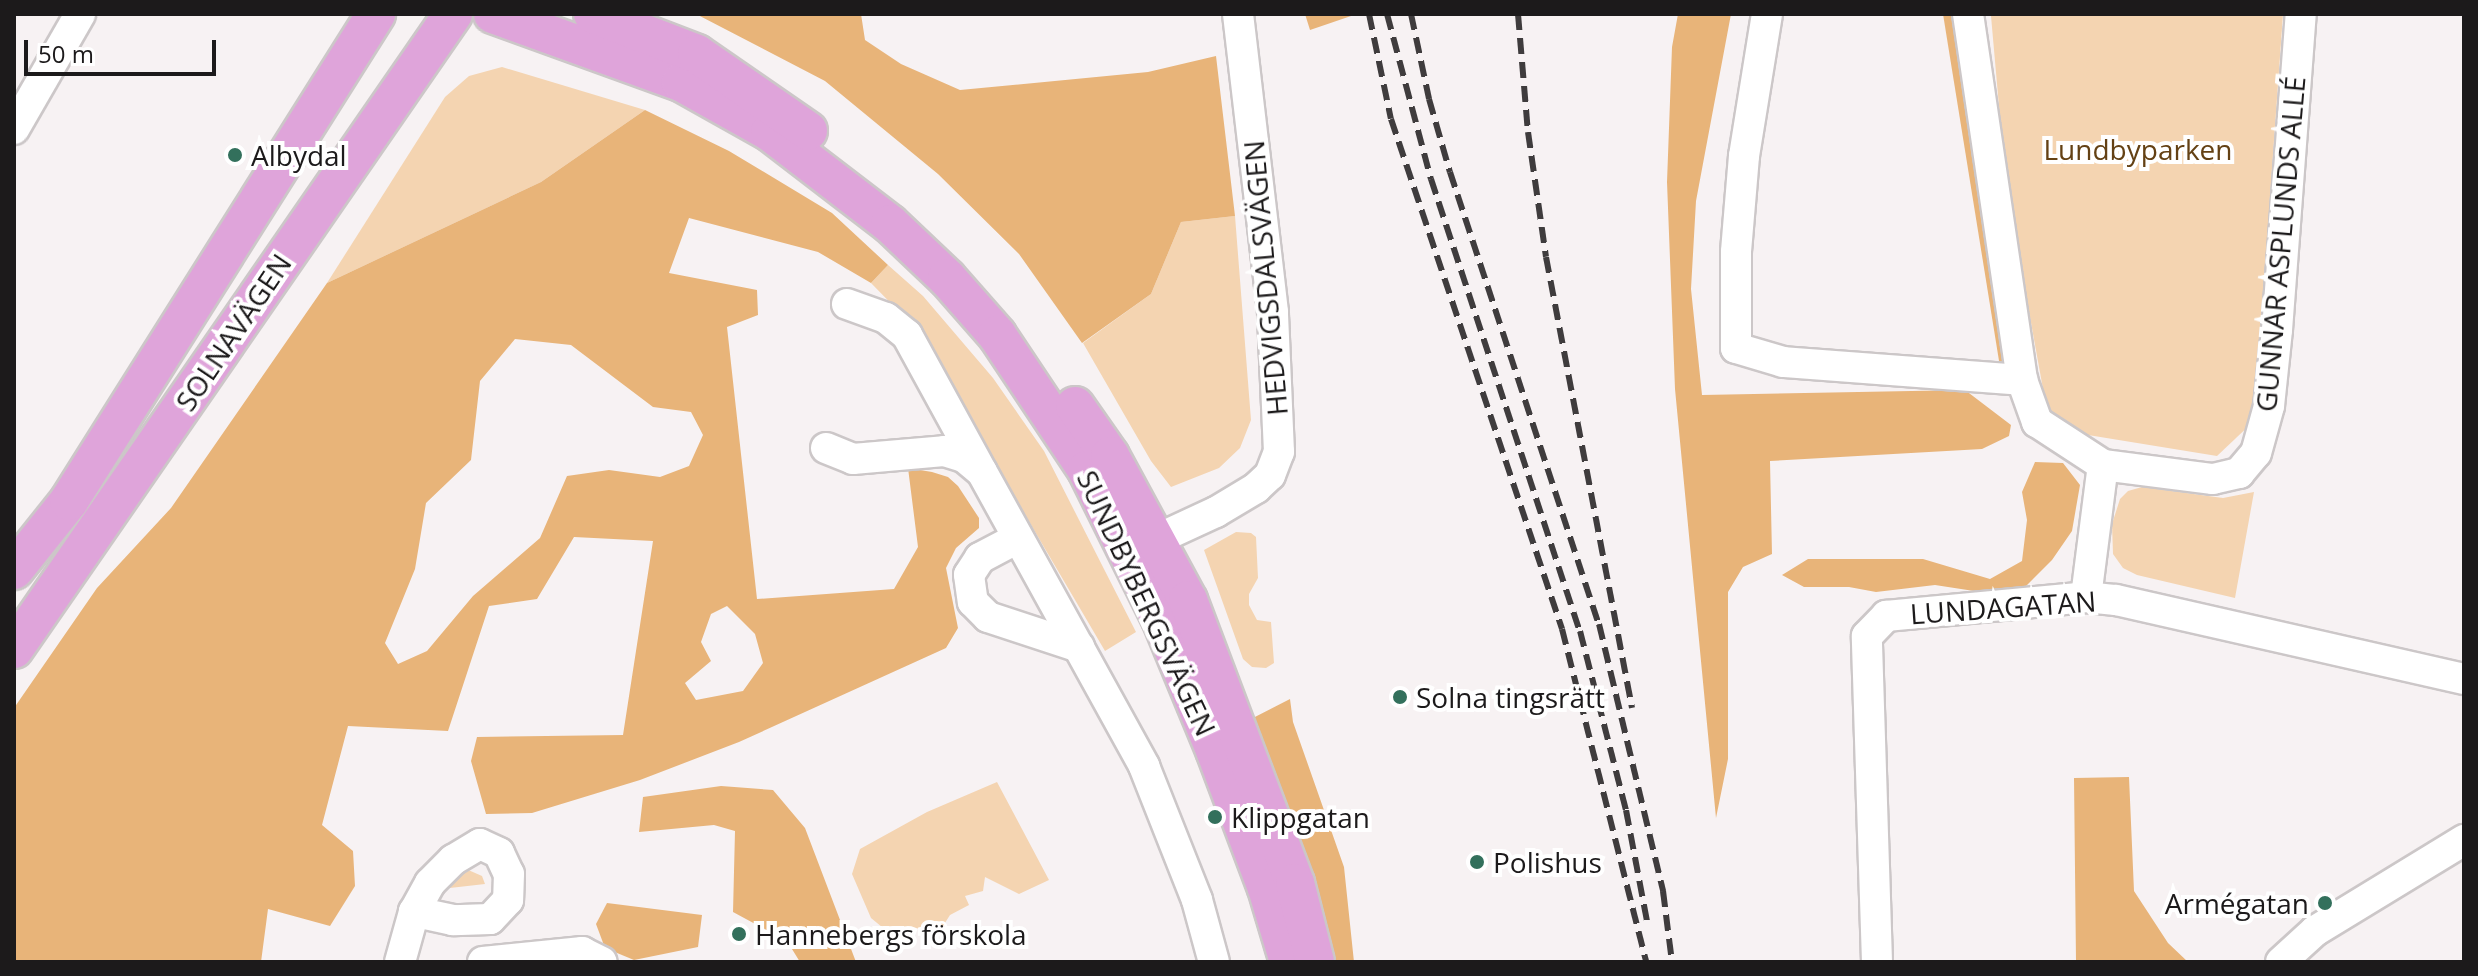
<!DOCTYPE html>
<html>
<head>
<meta charset="utf-8">
<style>
  body { margin:0 }
  #map { position:relative; width:2478px; height:976px; overflow:hidden; background:#f7f2f3; font-family:"Open Sans",sans-serif }
  div>[style] { position:absolute }
  .green>* { inset:0; background:#f4d4b1 }
  .forest>* { inset:0; background:#e8b479 }
  .roads { filter:drop-shadow(2px 0 #ccc7c8) drop-shadow(-2px 0 #ccc7c8) drop-shadow(0 2px #ccc7c8) drop-shadow(0 -2px #ccc7c8) }
  .minor>* { height:30px; margin:-15px; padding:0 15px; transform-origin:15px; border-radius:15px; background:#fff }
  .major>* { height:38px; margin:-19px; padding:0 19px; transform-origin:19px; border-radius:19px; background:#dfa4da }
  .rail>* { height:6px; margin-top:-3px; transform-origin:0; background:repeating-linear-gradient(90deg,#3f3c3d 0 16px,transparent 0 24px) }
  .dots>* { width:22px; height:22px; translate:-50% -50%; box-sizing:border-box; border:4px solid #fff; border-radius:50% }
  span { translate:-50% -50%; white-space:nowrap; text-align:center; line-height:1.15; -webkit-text-stroke:8px #fff; paint-order:stroke }
  .park-label { font-size:28px; color:#644114 }
  .poi-label { font-size:28px; color:#1c1a1b }
  .left { translate:0 -50%; text-align:left }
  .right { translate:-100% -50%; text-align:right }
  .street-label { font-size:28px; color:#1c1a1b }
  .frame { position:absolute; inset:0; border:16px solid #1c1a1b; pointer-events:none }
  .scale { position:absolute; left:24px; top:40px; width:192px; height:36px; box-sizing:border-box; border:4px solid #1c1a1b; border-top:0; padding-left:10px; font-size:24px; line-height:28px; white-space:nowrap; color:#1c1a1b; -webkit-text-stroke:6px #fff; paint-order:stroke }
</style>
</head>
<body>
<div id="map">
  <div class="green">
    <i style="clip-path:polygon(2001px 14px,2283px 14px,2254px 421px,2217px 456px,2088px 435px,2047px 411px,2006px 185px,1991px 16px)"></i>
    <i style="clip-path:polygon(502px 67px,645px 110px,541px 182px,327px 283px,445px 97px,469px 76px)"></i>
    <i style="clip-path:polygon(1235px 216px,1251px 420px,1240px 448px,1219px 468px,1171px 487px,1151px 461px,1083px 343px,1151px 294px,1181px 222px)"></i>
    <i style="clip-path:polygon(888px 265px,923px 296px,993px 378px,1044px 451px,1136px 632px,1105px 651px,916px 329px,871px 283px)"></i>
    <i style="clip-path:polygon(2142px 487px,2223px 498px,2254px 492px,2235px 598px,2137px 575px,2123px 568px,2113px 554px,2112px 524px,2120px 499px,2128px 491px)"></i>
    <i style="clip-path:polygon(1236px 532px,1251px 533px,1256px 537px,1258px 578px,1249px 594px,1249px 605px,1257px 620px,1271px 622px,1274px 663px,1266px 668px,1252px 667px,1243px 659px,1204px 550px)"></i>
    <i style="clip-path:polygon(997px 782px,1049px 880px,1019px 894px,985px 877px,983px 891px,965px 896px,969px 905px,950px 915px,943px 926px,888px 932px,871px 918px,852px 874px,860px 849px,927px 812px)"></i>
    <i style="clip-path:polygon(466px 869px,482px 876px,485px 884px,441px 889px)"></i>
  </div>
  <div class="forest">
    <i style="clip-path:polygon(696px 14px,861px 14px,865px 40px,901px 64px,960px 90px,1148px 72px,1216px 56px,1235px 216px,1181px 222px,1151px 294px,1082px 343px,1019px 254px,938px 174px,825px 81px)"></i>
    <i style="clip-path:polygon(1305px 14px,1354px 14px,1354px 15px,1310px 30px)"></i>
    <i style="clip-path:polygon(1678px 14px,1731px 14px,1696px 201px,1691px 289px,1702px 395px,1965px 390px,2011px 425px,2009px 436px,1982px 449px,1770px 461px,1772px 554px,1743px 567px,1728px 592px,1728px 759px,1716px 818px,1675px 389px,1667px 182px,1672px 47px)"></i>
    <i style="clip-path:polygon(1943px 14px,1958px 14px,2013px 364px,2000px 367px)"></i>
    <i style="clip-path:polygon(evenodd,645px 110px,729px 151px,832px 213px,888px 265px,871px 283px,818px 252px,689px 218px,669px 273px,757px 290px,758px 315px,727px 327px,757px 599px,894px 589px,918px 547px,908px 468px,932px 472px,948px 477px,958px 486px,979px 518px,979px 528px,956px 548px,946px 568px,958px 628px,946px 648px,739px 742px,640px 780px,532px 813px,486px 814px,471px 761px,477px 737px,623px 735px,653px 541px,574px 537px,537px 599px,489px 606px,448px 731px,348px 726px,322px 825px,353px 851px,355px 886px,330px 926px,268px 909px,261px 962px,14px 962px,14px 708px,97px 588px,171px 508px,327px 283px,541px 182px,645px 110px,515px 339px,571px 345px,653px 407px,691px 412px,703px 435px,689px 466px,660px 477px,609px 470px,567px 476px,540px 538px,473px 596px,427px 651px,398px 664px,385px 643px,415px 569px,426px 503px,471px 460px,480px 381px,515px 339px,645px 110px,727px 606px,755px 634px,763px 663px,743px 691px,696px 700px,685px 683px,711px 661px,701px 642px,711px 614px,727px 606px)"></i>
    <i style="clip-path:polygon(2035px 462px,2063px 463px,2080px 485px,2072px 531px,2052px 560px,2025px 587px,1974px 591px,1935px 585px,1876px 592px,1849px 587px,1804px 587px,1782px 575px,1808px 559px,1923px 559px,1990px 579px,2022px 561px,2027px 520px,2022px 492px)"></i>
    <i style="clip-path:polygon(1290px 699px,1293px 722px,1344px 867px,1354px 962px,1332px 962px,1316px 887px,1249px 720px)"></i>
    <i style="clip-path:polygon(2129px 777px,2134px 891px,2168px 943px,2188px 962px,2076px 962px,2074px 778px)"></i>
    <i style="clip-path:polygon(721px 786px,773px 790px,805px 828px,856px 962px,800px 962px,787px 941px,733px 912px,735px 831px,714px 825px,639px 832px,643px 797px)"></i>
    <i style="clip-path:polygon(607px 903px,702px 915px,698px 947px,634px 960px,605px 948px,596px 924px)"></i>
  </div>
  <div class="roads">
    <div class="minor">
      <i style="left:1767px;top:14px;width:144px;rotate:99.2deg"></i>
      <i style="left:1744px;top:156px;width:96px;rotate:94.8deg"></i>
      <i style="left:1736px;top:252px;width:96px;rotate:90deg"></i>
      <i style="left:1736px;top:348px;width:49px;rotate:16.6deg"></i>
      <i style="left:1783px;top:362px;width:240px;rotate:4.3deg"></i>
      <i style="left:1968px;top:14px;width:370px;rotate:81.6deg"></i>
      <i style="left:2022px;top:380px;width:45px;rotate:70.3deg"></i>
      <i style="left:2037px;top:422px;width:79px;rotate:33.1deg"></i>
      <i style="left:14px;top:129px;width:133px;rotate:-60.1deg"></i>
      <i style="left:847px;top:304px;width:41px;rotate:19.7deg"></i>
      <i style="left:886px;top:318px;width:27px;rotate:39deg"></i>
      <i style="left:907px;top:335px;width:154px;rotate:61.3deg"></i>
      <i style="left:826px;top:448px;width:29px;rotate:22deg"></i>
      <i style="left:853px;top:459px;width:91px;rotate:-5deg"></i>
      <i style="left:944px;top:451px;width:21px;rotate:17deg"></i>
      <i style="left:964px;top:457px;width:23px;rotate:40deg"></i>
      <i style="left:982px;top:472px;width:336px;rotate:61.1deg"></i>
      <i style="left:1144px;top:766px;width:144px;rotate:68.4deg"></i>
      <i style="left:1197px;top:900px;width:64px;rotate:74.7deg"></i>
      <i style="left:1016px;top:539px;width:41px;rotate:152.2deg"></i>
      <i style="left:980px;top:558px;width:20px;rotate:123deg"></i>
      <i style="left:969px;top:575px;width:27px;rotate:82deg"></i>
      <i style="left:973px;top:602px;width:21px;rotate:45deg"></i>
      <i style="left:988px;top:617px;width:96px;rotate:18.2deg"></i>
      <i style="left:1138px;top:548px;width:86px;rotate:-24.8deg"></i>
      <i style="left:1216px;top:512px;width:47px;rotate:-31deg"></i>
      <i style="left:1256px;top:488px;width:19px;rotate:-43deg"></i>
      <i style="left:1270px;top:475px;width:25px;rotate:-69deg"></i>
      <i style="left:1279px;top:452px;width:140px;rotate:-92.5deg"></i>
      <i style="left:1273px;top:312px;width:300px;rotate:-96.7deg"></i>
      <i style="left:2086px;top:597px;width:133px;rotate:-82.7deg"></i>
      <i style="left:2103px;top:465px;width:111px;rotate:7.3deg"></i>
      <i style="left:2213px;top:479px;width:27px;rotate:-13deg"></i>
      <i style="left:2239px;top:473px;width:26px;rotate:-50deg"></i>
      <i style="left:2256px;top:453px;width:49px;rotate:-74.5deg"></i>
      <i style="left:2269px;top:406px;width:76px;rotate:-84deg"></i>
      <i style="left:2277px;top:330px;width:317px;rotate:-85.7deg"></i>
      <i style="left:400px;top:962px;width:52px;rotate:-74.4deg"></i>
      <i style="left:414px;top:912px;width:33px;rotate:-61deg"></i>
      <i style="left:430px;top:883px;width:33px;rotate:-45deg"></i>
      <i style="left:453px;top:860px;width:31px;rotate:-31deg"></i>
      <i style="left:480px;top:844px;width:21px;rotate:25deg"></i>
      <i style="left:499px;top:853px;width:23px;rotate:65deg"></i>
      <i style="left:509px;top:874px;width:26px;rotate:92deg"></i>
      <i style="left:508px;top:900px;width:26px;rotate:133deg"></i>
      <i style="left:490px;top:919px;width:37px;rotate:178deg"></i>
      <i style="left:453px;top:920px;width:40px;rotate:-168deg"></i>
      <i style="left:483px;top:962px;width:100px;rotate:-5.8deg"></i>
      <i style="left:582px;top:952px;width:22px;rotate:27deg"></i>
      <i style="left:1877px;top:962px;width:326px;rotate:-91.8deg"></i>
      <i style="left:1867px;top:636px;width:28px;rotate:-46deg"></i>
      <i style="left:1886px;top:616px;width:201px;rotate:-5.4deg"></i>
      <i style="left:2086px;top:597px;width:30px;rotate:6deg"></i>
      <i style="left:2116px;top:600px;width:357px;rotate:12.8deg"></i>
      <i style="left:2281px;top:962px;width:46px;rotate:-42.4deg"></i>
      <i style="left:2315px;top:931px;width:175px;rotate:-31.4deg"></i>
    </div>
    <div class="major">
      <i style="left:493px;top:14px;width:200px;rotate:19.9deg"></i>
      <i style="left:681px;top:82px;width:102px;rotate:29.3deg"></i>
      <i style="left:770px;top:132px;width:151px;rotate:37.5deg"></i>
      <i style="left:890px;top:224px;width:79px;rotate:43.5deg"></i>
      <i style="left:947px;top:278px;width:76px;rotate:48.7deg"></i>
      <i style="left:997px;top:335px;width:162px;rotate:56.3deg"></i>
      <i style="left:1087px;top:470px;width:166px;rotate:63.6deg"></i>
      <i style="left:1161px;top:619px;width:142px;rotate:67.6deg"></i>
      <i style="left:1215px;top:750px;width:147px;rotate:69.4deg"></i>
      <i style="left:1267px;top:888px;width:77px;rotate:73.4deg"></i>
      <i style="left:593px;top:14px;width:111px;rotate:21deg"></i>
      <i style="left:697px;top:54px;width:135px;rotate:34.7deg"></i>
      <i style="left:1075px;top:406px;width:61px;rotate:55deg"></i>
      <i style="left:1110px;top:456px;width:164px;rotate:61.6deg"></i>
      <i style="left:1188px;top:600px;width:303px;rotate:69.3deg"></i>
      <i style="left:1295px;top:883px;width:81px;rotate:75.8deg"></i>
      <i style="left:14px;top:570px;width:88px;rotate:-51.4deg"></i>
      <i style="left:69px;top:501px;width:576px;rotate:-57.77deg"></i>
      <i style="left:14px;top:649px;width:772px;rotate:-55.34deg"></i>
    </div>
  </div>
  <div class="rail">
    <i style="left:1369px;top:14px;width:107px;rotate:78.2deg"></i>
    <i style="left:1391px;top:119px;width:538px;rotate:71.46deg"></i>
    <i style="left:1562px;top:629px;width:343px;rotate:75.8deg"></i>
    <i style="left:1387px;top:14px;width:171px;rotate:75.1deg"></i>
    <i style="left:1431px;top:179px;width:476px;rotate:71.8deg"></i>
    <i style="left:1580px;top:631px;width:185px;rotate:75.6deg"></i>
    <i style="left:1626px;top:810px;width:118px;rotate:79.3deg"></i>
    <i style="left:1411px;top:14px;width:87px;rotate:78deg"></i>
    <i style="left:1429px;top:99px;width:76px;rotate:74deg"></i>
    <i style="left:1450px;top:172px;width:476px;rotate:71.8deg"></i>
    <i style="left:1599px;top:624px;width:275px;rotate:76.5deg"></i>
    <i style="left:1663px;top:891px;width:72px;rotate:82.8deg"></i>
    <i style="left:1518px;top:14px;width:118px;rotate:85.2deg"></i>
    <i style="left:1528px;top:132px;width:126px;rotate:81.8deg"></i>
    <i style="left:1546px;top:257px;width:459px;rotate:79.2deg"></i>
  </div>
  <div class="dots">
    <i style="left:235px;top:155px;background:#33705c"></i>
    <i style="left:1400px;top:697px;background:#33705c"></i>
    <i style="left:1215px;top:817px;background:#33705c"></i>
    <i style="left:1477px;top:862px;background:#33705c"></i>
    <i style="left:2325px;top:903px;background:#33705c"></i>
    <i style="left:739px;top:934px;background:#33705c"></i>
  </div>
  <div class="park-label">
    <span style="left:2138px;top:149px">Lundbyparken</span>
  </div>
  <div class="poi-label">
    <span class="left" style="left:251px;top:155px">Albydal</span>
    <span class="left" style="left:1416px;top:697px">Solna tingsrätt</span>
    <span class="left" style="left:1231px;top:817px">Klippgatan</span>
    <span class="left" style="left:1493px;top:862px">Polishus</span>
    <span class="right" style="left:2309px;top:903px">Armégatan</span>
    <span class="left" style="left:755px;top:934px">Hannebergs förskola</span>
  </div>
  <div class="street-label">
    <span style="left:2280px;top:244px;rotate:-85deg">GUNNAR ASPLUNDS ALLÉ</span>
    <span style="left:1265px;top:278px;rotate:-95deg">HEDVIGSDALSVÄGEN</span>
    <span style="left:233px;top:332px;rotate:-56deg">SOLNAVÄGEN</span>
    <span style="left:1147px;top:603px;rotate:65deg">SUNDBYBERGSVÄGEN</span>
    <span style="left:2003px;top:607px;rotate:-4deg">LUNDAGATAN</span>
  </div>
  <div class="frame"></div>
  <div class="scale">50 m</div>
</div>
</body>
</html>
